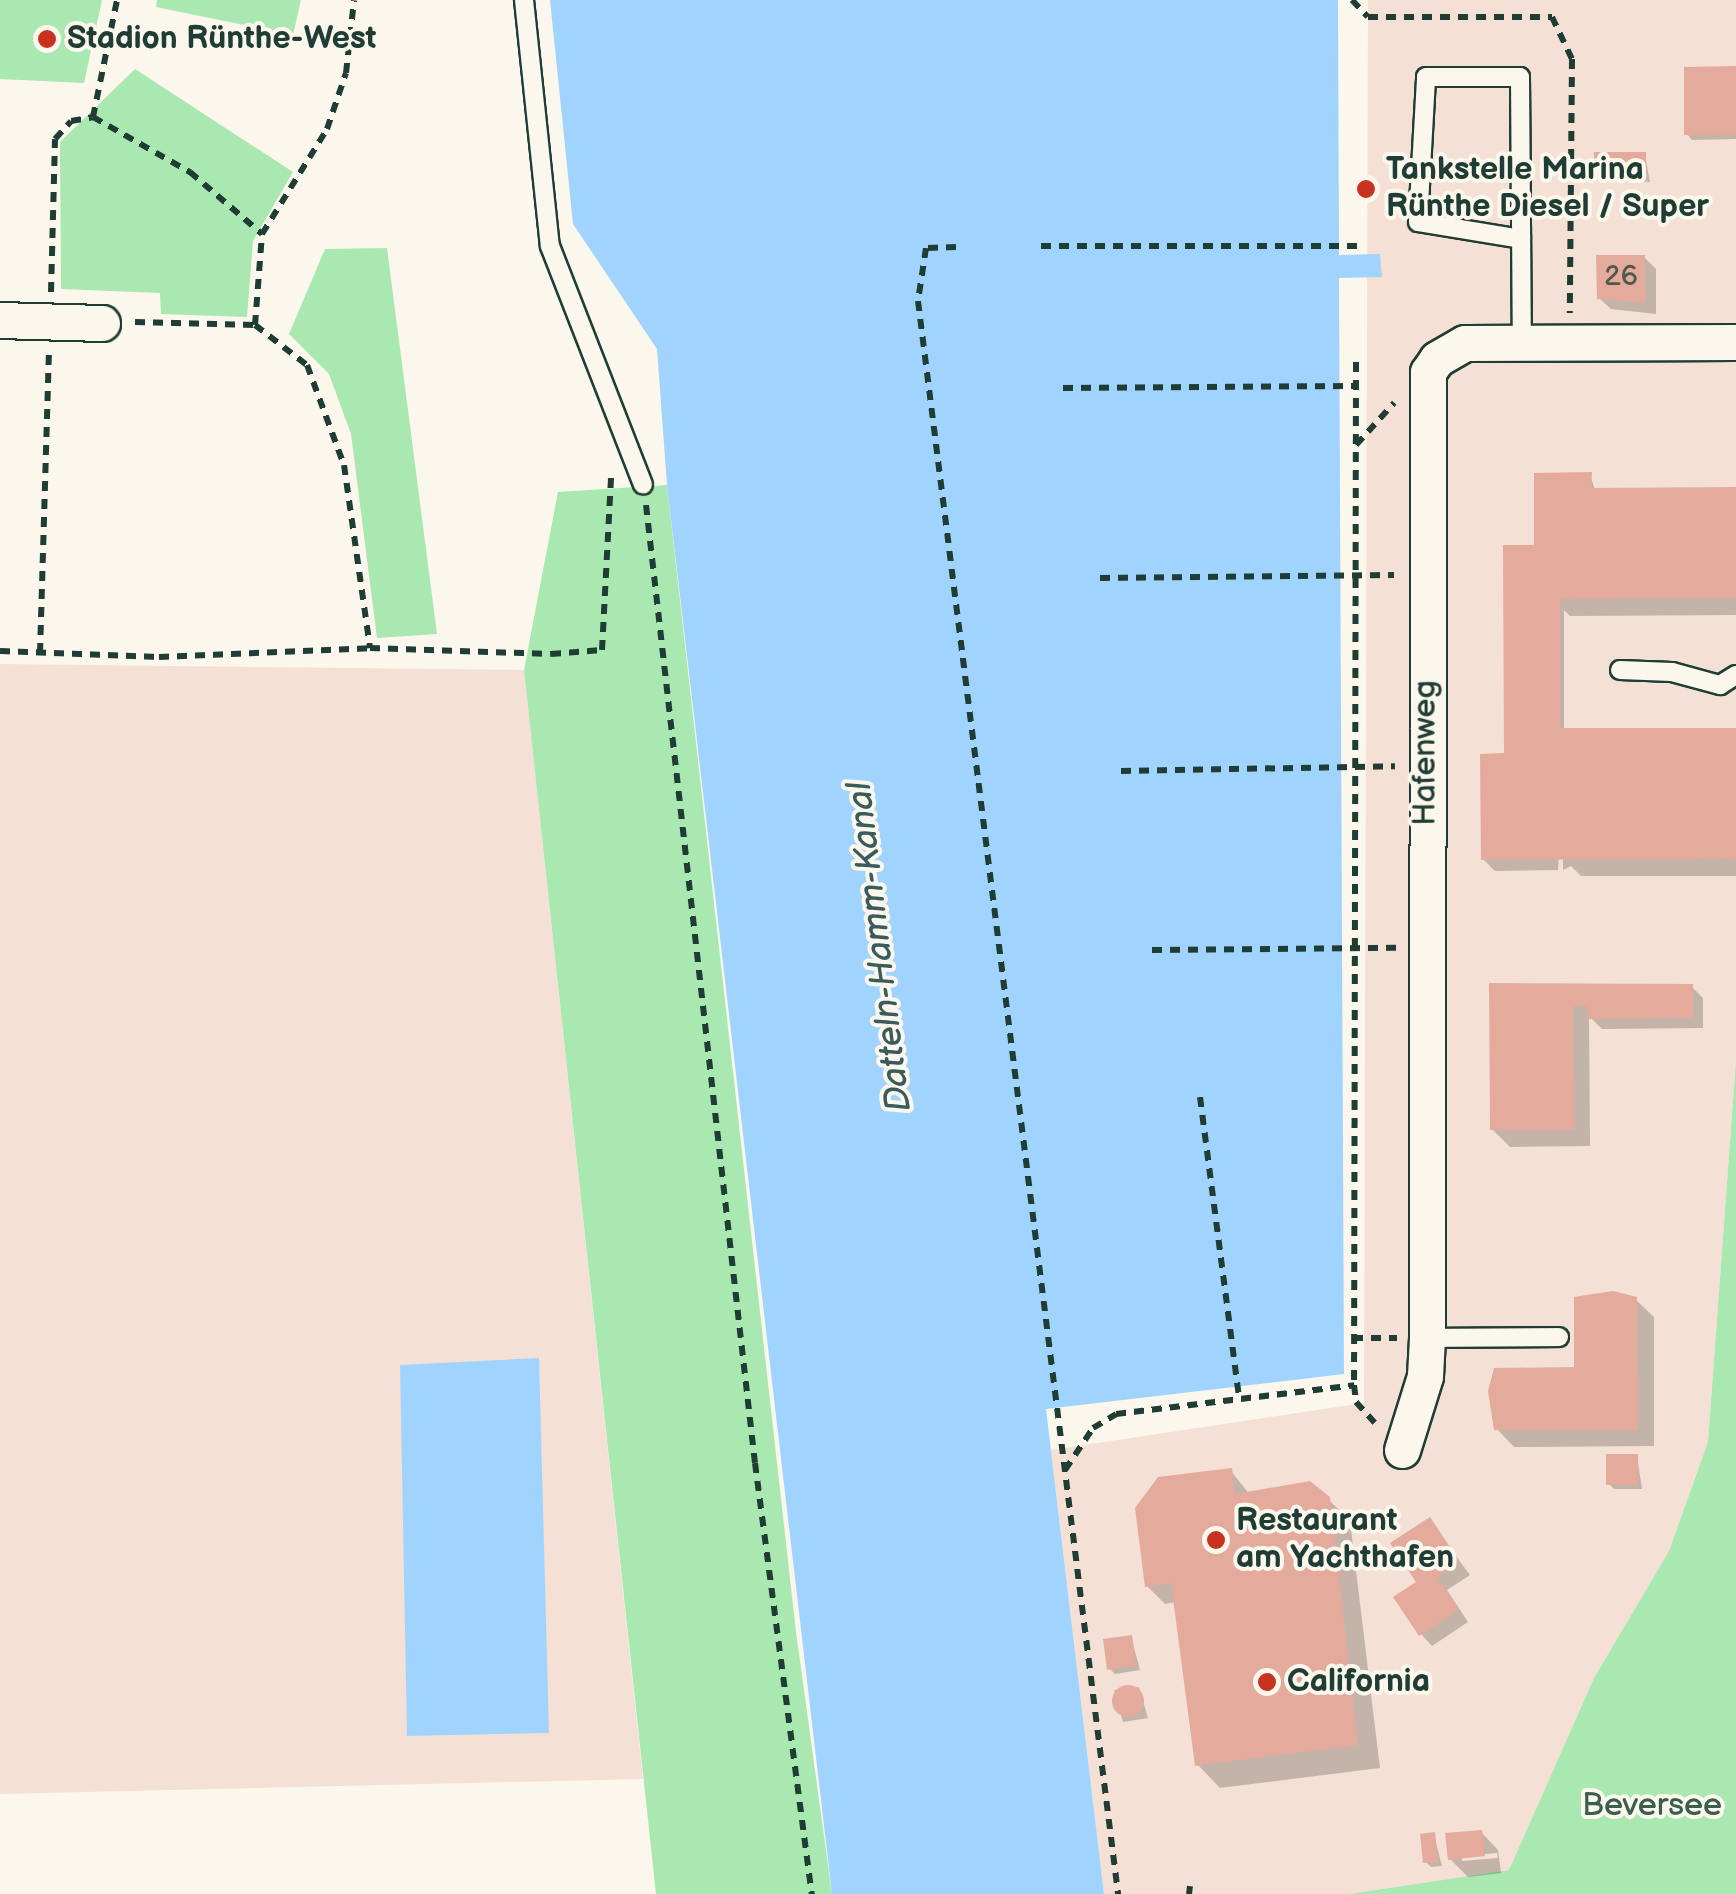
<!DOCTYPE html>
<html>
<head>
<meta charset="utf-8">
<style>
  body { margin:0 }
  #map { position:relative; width:1736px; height:1894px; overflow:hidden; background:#fbf7ec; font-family:"Balsamiq Sans",sans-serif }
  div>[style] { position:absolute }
  .built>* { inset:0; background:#f4e0d4 }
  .green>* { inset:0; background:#a9e8b0 }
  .water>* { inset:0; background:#a0d4fe }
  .shadow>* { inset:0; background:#0003 }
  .building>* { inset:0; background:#e4ab9d }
  .round { border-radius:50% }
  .path>* { height:6px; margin-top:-3px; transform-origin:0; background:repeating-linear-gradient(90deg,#1f3d34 0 10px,transparent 0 18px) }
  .roads { filter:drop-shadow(2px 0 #1f3d34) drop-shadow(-2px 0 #1f3d34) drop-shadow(0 2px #1f3d34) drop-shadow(0 -2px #1f3d34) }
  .lane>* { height:18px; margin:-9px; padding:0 9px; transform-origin:9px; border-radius:9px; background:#fbf7ec }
  .street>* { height:35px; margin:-17.5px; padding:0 17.5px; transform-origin:17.5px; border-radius:17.5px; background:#fbf7ec }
  .dots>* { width:28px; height:28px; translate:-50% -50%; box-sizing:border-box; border:5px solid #fbf7ec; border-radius:50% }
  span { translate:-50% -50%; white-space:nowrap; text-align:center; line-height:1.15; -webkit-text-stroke:8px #fbf7ec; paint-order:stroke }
  .number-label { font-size:28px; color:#50584e }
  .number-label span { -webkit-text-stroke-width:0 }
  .poi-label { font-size:32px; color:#1f3d34; font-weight:700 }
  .left { translate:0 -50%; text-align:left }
  .street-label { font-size:32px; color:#1f3d34 }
  .park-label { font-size:32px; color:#3b5f4d }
  .water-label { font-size:35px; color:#395b5c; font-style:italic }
</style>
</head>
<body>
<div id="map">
  <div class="built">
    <i style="clip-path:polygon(1368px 0,1736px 0,1736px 1060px,1708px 1442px,1669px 1551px,1594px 1678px,1509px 1870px,1349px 1894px,1104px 1894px,1051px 1450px,1364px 1403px)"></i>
    <i style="clip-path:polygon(0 664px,524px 670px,643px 1779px,0 1794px)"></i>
  </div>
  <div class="green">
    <i style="clip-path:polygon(0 0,102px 0,84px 83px,0 79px)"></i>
    <i style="clip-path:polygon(157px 0,301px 0,293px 35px,156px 7px)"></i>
    <i style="clip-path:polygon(135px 69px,293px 172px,253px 241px,247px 317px,161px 314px,160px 293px,61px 289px,60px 142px)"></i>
    <i style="clip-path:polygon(387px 248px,437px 634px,377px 638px,351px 434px,329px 374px,289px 334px,325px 249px)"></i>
    <i style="clip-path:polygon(667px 485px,796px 1632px,832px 1894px,656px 1894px,524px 670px,558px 492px)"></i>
    <i style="clip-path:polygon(1736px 1060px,1736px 1894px,1349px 1894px,1509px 1870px,1594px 1678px,1669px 1551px,1708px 1442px)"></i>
  </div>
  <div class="water">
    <i style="clip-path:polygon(550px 0,1338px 0,1339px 255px,1380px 254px,1382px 277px,1339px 278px,1344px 1374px,1046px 1409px,1104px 1894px,832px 1894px,667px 485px,657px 349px,573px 224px)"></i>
    <i style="clip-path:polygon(539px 1358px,549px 1733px,407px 1736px,400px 1365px)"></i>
  </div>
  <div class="shadow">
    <i style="clip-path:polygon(1736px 69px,1736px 139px,1692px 140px,1687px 134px)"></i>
    <i style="clip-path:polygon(1645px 155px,1650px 182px,1596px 177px)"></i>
    <i style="clip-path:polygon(1644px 257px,1656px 269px,1656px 314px,1611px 309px,1599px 298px)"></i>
    <i style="clip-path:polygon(1590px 475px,1595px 490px,1736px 490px,1736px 615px,1570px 616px,1564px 610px,1564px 731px,1736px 730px,1736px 876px,1581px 876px,1571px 866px,1563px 870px,1563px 779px,1558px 870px,1495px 871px,1483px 859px,1507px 756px,1536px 548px)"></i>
    <i style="clip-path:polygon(1571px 985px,1692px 987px,1703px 998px,1703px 1028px,1602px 1029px,1589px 1016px,1590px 1146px,1510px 1147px,1492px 1129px)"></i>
    <i style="clip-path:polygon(1636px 1300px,1654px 1317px,1654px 1446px,1514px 1447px,1497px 1429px,1577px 1370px)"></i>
    <i style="clip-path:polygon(1637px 1456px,1642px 1489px,1614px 1489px,1609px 1484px)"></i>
    <i style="clip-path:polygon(1231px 1471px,1250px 1495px,1325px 1496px,1350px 1521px,1380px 1768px,1220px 1788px,1197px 1764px,1176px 1602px,1165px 1604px,1147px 1586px)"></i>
    <i style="clip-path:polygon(1429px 1520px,1470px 1575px,1447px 1590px,1468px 1622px,1432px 1646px,1421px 1634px,1419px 1583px)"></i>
    <i style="clip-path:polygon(1131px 1637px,1140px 1670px,1115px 1674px,1110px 1669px)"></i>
    <i style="clip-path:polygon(1139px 1687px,1148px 1718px,1123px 1722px,1114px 1690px)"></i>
    <i style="clip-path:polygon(evenodd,1481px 1832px,1498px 1850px,1501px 1873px,1468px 1877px,1450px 1859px,1481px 1832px,1497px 1853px,1498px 1858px,1462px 1861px,1462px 1856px,1497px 1853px)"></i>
    <i style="clip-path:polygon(1434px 1835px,1442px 1866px,1431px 1867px,1426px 1862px)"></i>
  </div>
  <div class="building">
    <i style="clip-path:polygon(1736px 66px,1736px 135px,1684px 135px,1684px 67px)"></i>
    <i style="clip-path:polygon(1594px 152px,1646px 152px,1646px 178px,1593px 178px)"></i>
    <i style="clip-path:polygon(1596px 255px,1645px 255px,1645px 303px,1597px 299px)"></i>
    <i style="clip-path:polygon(1592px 472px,1591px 488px,1736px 487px,1736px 598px,1560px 599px,1560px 728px,1736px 728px,1736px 859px,1481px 860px,1480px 754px,1504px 753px,1503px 545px,1534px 545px,1534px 473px)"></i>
    <i style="clip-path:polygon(1489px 983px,1693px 984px,1693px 1018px,1588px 1019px,1588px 1006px,1573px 1006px,1574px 1130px,1490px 1130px)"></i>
    <i style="clip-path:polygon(1613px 1291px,1637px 1297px,1638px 1430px,1494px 1430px,1488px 1391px,1494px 1368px,1574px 1367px,1574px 1297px)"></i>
    <i style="clip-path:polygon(1606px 1454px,1638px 1454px,1638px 1485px,1606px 1485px)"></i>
    <i style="clip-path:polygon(1232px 1468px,1235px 1494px,1310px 1481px,1330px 1497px,1358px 1745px,1195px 1766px,1171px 1583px,1145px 1587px,1135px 1508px,1158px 1477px)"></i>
    <i style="clip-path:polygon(1430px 1517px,1460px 1562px,1437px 1578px,1459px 1609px,1419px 1636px,1393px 1597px,1416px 1582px,1390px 1543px)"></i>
    <i style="clip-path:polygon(1132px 1635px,1136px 1666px,1107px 1670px,1103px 1639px)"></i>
    <i class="round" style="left:1112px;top:1685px;width:32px;height:32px"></i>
    <i style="clip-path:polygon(1482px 1830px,1485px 1856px,1448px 1860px,1445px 1833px)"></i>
    <i style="clip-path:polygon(1435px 1832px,1438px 1862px,1423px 1863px,1420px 1834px)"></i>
  </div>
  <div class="path">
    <i style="left:1352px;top:0;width:23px;rotate:47deg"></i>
    <i style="left:1368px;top:17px;width:184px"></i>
    <i style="left:1552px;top:17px;width:47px;rotate:64.5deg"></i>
    <i style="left:1572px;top:59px;width:254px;rotate:90.5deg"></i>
    <i style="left:93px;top:117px;width:112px;rotate:29.6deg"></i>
    <i style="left:190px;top:172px;width:95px;rotate:40.7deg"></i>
    <i style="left:1041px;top:246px;width:319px"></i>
    <i style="left:956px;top:247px;width:30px;rotate:178deg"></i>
    <i style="left:926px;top:248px;width:54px;rotate:98.6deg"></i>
    <i style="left:918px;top:301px;width:1606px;rotate:82.84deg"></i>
    <i style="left:51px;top:292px;width:153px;rotate:-88.5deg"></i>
    <i style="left:55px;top:139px;width:24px;rotate:-48deg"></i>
    <i style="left:71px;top:121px;width:22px;rotate:-10deg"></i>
    <i style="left:93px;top:117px;width:119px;rotate:-78.4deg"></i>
    <i style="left:135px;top:322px;width:120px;rotate:1.4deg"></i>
    <i style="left:255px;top:325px;width:66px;rotate:37.6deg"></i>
    <i style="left:307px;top:365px;width:107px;rotate:69.7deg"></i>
    <i style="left:344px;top:465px;width:185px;rotate:81.9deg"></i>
    <i style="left:255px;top:325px;width:91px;rotate:-85.6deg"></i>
    <i style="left:262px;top:234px;width:123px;rotate:-58.2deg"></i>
    <i style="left:327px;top:129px;width:59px;rotate:-71.3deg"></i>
    <i style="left:346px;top:73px;width:73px;rotate:-83.7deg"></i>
    <i style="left:1356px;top:362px;width:1023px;rotate:90.11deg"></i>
    <i style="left:1354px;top:1385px;width:17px;rotate:83deg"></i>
    <i style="left:1356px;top:1402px;width:28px;rotate:48deg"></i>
    <i style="left:1063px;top:388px;width:293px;rotate:-0.4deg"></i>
    <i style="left:1356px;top:445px;width:57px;rotate:-47.9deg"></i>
    <i style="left:646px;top:505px;width:964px;rotate:83.51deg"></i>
    <i style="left:755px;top:1463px;width:435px;rotate:82.5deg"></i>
    <i style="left:1100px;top:578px;width:294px;rotate:-0.6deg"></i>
    <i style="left:0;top:651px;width:159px;rotate:2.2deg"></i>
    <i style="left:159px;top:657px;width:211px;rotate:-2.4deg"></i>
    <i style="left:370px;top:648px;width:181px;rotate:1.9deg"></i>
    <i style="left:551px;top:654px;width:51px;rotate:-4.5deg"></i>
    <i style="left:602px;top:650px;width:173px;rotate:-87deg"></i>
    <i style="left:40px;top:653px;width:299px;rotate:-88.3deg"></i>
    <i style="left:1121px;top:771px;width:274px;rotate:-1deg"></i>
    <i style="left:1152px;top:950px;width:244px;rotate:-0.5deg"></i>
    <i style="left:1200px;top:1097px;width:304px;rotate:82.6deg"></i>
    <i style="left:1353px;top:1338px;width:44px"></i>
    <i style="left:1065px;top:1470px;width:50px;rotate:-56.3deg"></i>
    <i style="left:1093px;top:1428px;width:27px;rotate:-31deg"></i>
    <i style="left:1116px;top:1414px;width:240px;rotate:-6.9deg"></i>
    <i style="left:1189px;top:1894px;width:8px;rotate:-83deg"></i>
  </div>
  <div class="roads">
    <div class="lane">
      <i style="left:524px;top:0;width:247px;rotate:84deg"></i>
      <i style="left:550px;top:246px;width:256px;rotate:68.7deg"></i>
      <i style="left:1521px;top:239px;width:104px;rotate:-170.6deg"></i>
      <i style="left:1418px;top:222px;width:145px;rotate:-86.8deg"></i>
      <i style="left:1426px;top:77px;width:94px"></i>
      <i style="left:1520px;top:77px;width:266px;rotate:89.6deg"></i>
      <i style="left:1620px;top:670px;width:52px;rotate:2.2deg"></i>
      <i style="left:1672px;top:672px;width:50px;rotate:15.2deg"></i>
      <i style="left:1720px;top:685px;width:19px;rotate:-32deg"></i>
      <i style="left:1427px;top:1338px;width:132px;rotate:-0.4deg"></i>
    </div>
    <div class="street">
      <i style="left:0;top:320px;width:102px;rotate:1.7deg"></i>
      <i style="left:1402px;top:1450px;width:77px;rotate:-72.7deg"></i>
      <i style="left:1425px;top:1376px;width:38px;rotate:-87deg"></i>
      <i style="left:1427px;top:1338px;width:966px;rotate:-89.94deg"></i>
      <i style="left:1428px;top:372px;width:16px;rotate:-55deg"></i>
      <i style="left:1437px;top:359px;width:32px;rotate:-30deg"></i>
      <i style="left:1465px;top:343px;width:271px;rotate:-0.2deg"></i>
    </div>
  </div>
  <div class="dots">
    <i style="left:47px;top:39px;background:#c8321e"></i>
    <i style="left:1366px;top:189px;background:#c8321e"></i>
    <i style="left:1216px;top:1540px;background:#c8321e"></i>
    <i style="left:1267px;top:1682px;background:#c8321e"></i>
  </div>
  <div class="number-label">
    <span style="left:1621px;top:277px">26</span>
  </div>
  <div class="poi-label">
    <span class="left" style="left:67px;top:39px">Stadion Rünthe-West</span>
    <span class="left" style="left:1386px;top:189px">Tankstelle Marina<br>Rünthe Diesel / Super</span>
    <span class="left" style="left:1236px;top:1540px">Restaurant<br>am Yachthafen</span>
    <span class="left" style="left:1287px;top:1682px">California</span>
  </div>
  <div class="street-label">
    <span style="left:1426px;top:753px;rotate:-90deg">Hafenweg</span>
  </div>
  <div class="park-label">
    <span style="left:1652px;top:1806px">Beversee</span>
  </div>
  <div class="water-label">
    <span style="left:880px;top:947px;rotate:-97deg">Datteln-Hamm-Kanal</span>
  </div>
</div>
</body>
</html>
